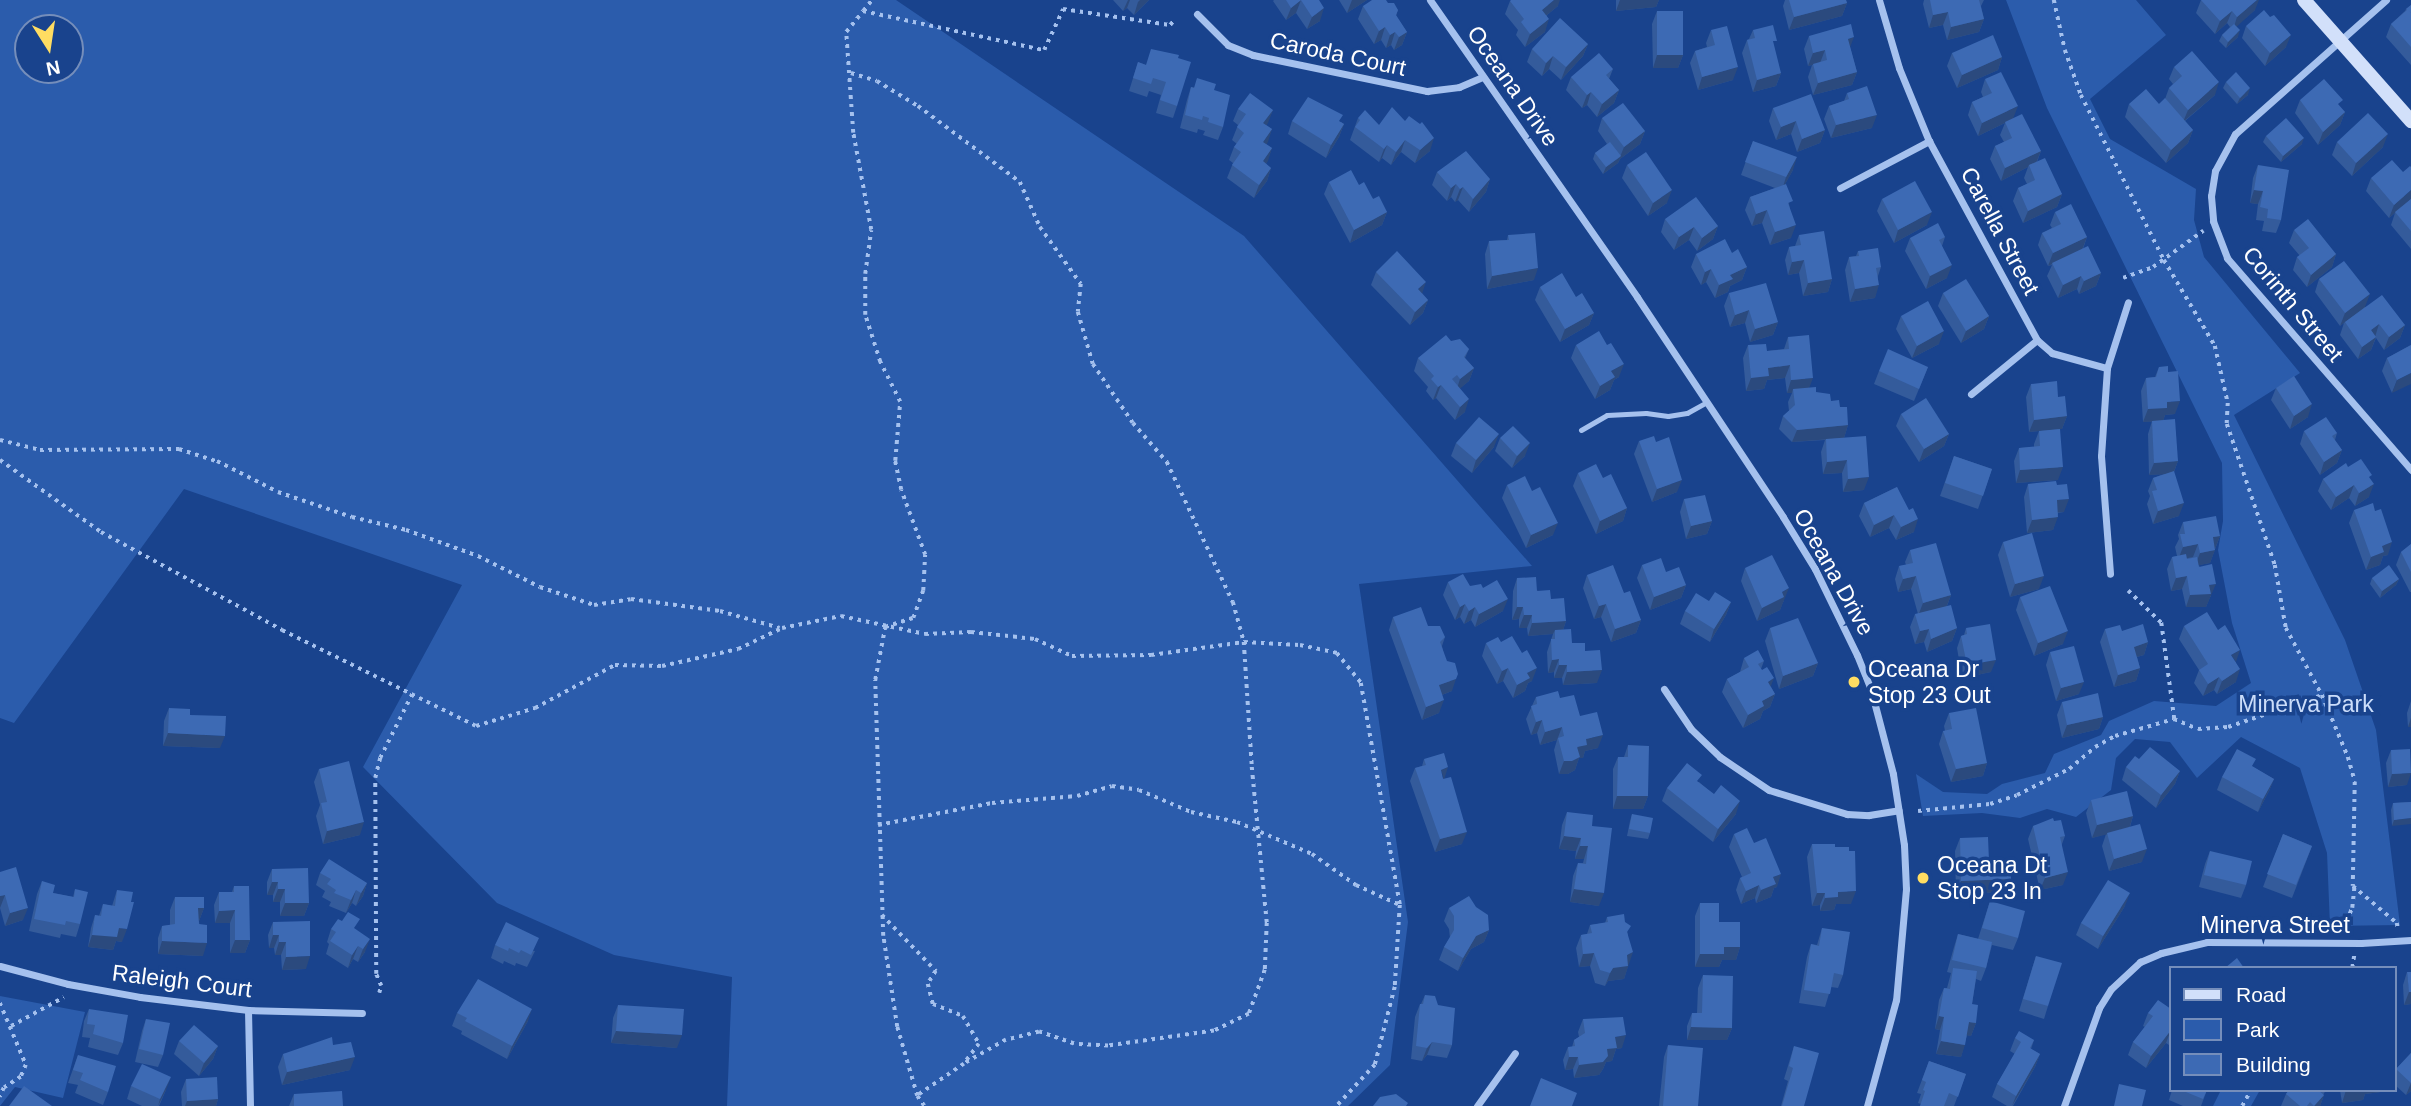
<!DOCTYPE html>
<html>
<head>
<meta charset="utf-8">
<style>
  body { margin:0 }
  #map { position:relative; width:2411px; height:1106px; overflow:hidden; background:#19438d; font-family:Arial,sans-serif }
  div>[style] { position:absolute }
  .green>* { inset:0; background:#2b5cac }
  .path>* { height:3.5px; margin-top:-1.75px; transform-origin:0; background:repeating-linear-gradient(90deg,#a5c1ee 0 3.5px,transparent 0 8.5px) }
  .lane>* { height:5px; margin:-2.5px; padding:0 2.5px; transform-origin:2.5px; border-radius:2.5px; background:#a5c1ee }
  .street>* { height:7px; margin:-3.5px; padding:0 3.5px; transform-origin:3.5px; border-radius:3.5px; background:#a5c1ee }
  .secondary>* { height:14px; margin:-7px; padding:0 7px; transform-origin:7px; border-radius:7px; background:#d2e0fa }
  .wall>* { inset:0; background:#345b9b }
  .shaded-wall>* { inset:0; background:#2b4a7e }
  .building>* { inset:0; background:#3d6ab4 }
  .dots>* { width:19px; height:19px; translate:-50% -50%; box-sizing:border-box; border:4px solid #19438d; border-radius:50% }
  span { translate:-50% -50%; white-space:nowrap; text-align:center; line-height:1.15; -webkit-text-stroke:7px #19438d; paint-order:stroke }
  .street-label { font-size:23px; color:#fff }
  .poi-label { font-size:23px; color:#fff }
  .left { translate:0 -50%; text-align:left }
  .park-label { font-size:23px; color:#cbddfa }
  .legend { position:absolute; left:2169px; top:966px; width:228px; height:126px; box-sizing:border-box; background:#19438d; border:2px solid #758ebb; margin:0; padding:9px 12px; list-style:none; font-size:21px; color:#fff }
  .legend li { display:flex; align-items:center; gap:14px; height:35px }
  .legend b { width:35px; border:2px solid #758ebb }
  .north { position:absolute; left:14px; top:14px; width:70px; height:70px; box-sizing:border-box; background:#19438d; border:2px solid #758ebb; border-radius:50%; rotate:168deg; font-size:19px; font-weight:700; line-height:28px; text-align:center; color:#fff }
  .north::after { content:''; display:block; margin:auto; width:24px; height:32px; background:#ffdd62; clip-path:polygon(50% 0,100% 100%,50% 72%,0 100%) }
</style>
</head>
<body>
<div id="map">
  <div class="green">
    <i style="clip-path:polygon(evenodd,0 0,896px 0,1244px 236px,1532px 566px,1359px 584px,1408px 922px,1390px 1065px,1348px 1106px,727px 1106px,732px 977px,614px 955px,497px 903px,363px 767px,462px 585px,184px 489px,14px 723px,0 718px,0 0,28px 28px,70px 28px,70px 70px,28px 70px,28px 28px)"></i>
    <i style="clip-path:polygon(2006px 0,2136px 0,2166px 35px,2090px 99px,2110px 139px,2196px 189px,2194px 220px,2204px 257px,2300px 373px,2234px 415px,2345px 640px,2376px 730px,2400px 925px,2330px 926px,2327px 853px,2300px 768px,2241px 737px,2197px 778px,2170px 742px,2135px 739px,2116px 758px,2111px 790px,2076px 817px,2047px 809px,2020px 818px,1982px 813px,1923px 816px,1916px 774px,1943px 792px,1987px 794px,2002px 784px,2045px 773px,2054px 754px,2101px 735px,2109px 721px,2154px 701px,2216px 706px,2251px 683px,2232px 623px,2218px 550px,2223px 521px,2222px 463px,2047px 108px)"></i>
    <i style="clip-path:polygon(0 996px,85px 1012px,63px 1098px,15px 1087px,0 1106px)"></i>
    <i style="clip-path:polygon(2221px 1090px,2260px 1090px,2251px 1106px,2213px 1106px)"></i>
  </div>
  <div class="path">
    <i style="left:2054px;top:0;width:51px;rotate:77.6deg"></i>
    <i style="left:2065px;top:50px;width:48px;rotate:70.4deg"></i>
    <i style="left:2081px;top:95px;width:185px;rotate:63.3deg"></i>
    <i style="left:2164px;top:260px;width:100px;rotate:59.3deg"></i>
    <i style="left:2215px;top:346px;width:58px;rotate:77.2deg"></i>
    <i style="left:2228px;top:403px;width:21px;rotate:93deg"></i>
    <i style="left:2227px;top:424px;width:149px;rotate:71.2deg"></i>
    <i style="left:2275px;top:565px;width:64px;rotate:80.1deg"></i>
    <i style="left:2286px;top:628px;width:76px;rotate:61.8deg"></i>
    <i style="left:2322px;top:695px;width:67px;rotate:67.2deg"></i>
    <i style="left:2348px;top:757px;width:26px;rotate:74deg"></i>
    <i style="left:2355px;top:782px;width:104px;rotate:91.1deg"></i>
    <i style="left:2353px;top:886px;width:57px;rotate:40.1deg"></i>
    <i style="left:2397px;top:923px;width:5px;rotate:79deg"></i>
    <i style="left:863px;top:11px;width:14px;rotate:-51deg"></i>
    <i style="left:851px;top:73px;width:27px;rotate:17deg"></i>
    <i style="left:877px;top:81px;width:48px;rotate:31.4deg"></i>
    <i style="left:918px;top:106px;width:127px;rotate:36.7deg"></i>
    <i style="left:1020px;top:182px;width:49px;rotate:66deg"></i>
    <i style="left:1040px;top:227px;width:70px;rotate:54.3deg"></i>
    <i style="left:1081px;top:284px;width:28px;rotate:96deg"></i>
    <i style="left:1078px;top:312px;width:54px;rotate:73.9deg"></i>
    <i style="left:1093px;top:364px;width:71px;rotate:55.9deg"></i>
    <i style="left:1133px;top:423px;width:52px;rotate:48.9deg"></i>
    <i style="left:1167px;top:462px;width:155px;rotate:64.8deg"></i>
    <i style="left:1233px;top:602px;width:41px;rotate:74.6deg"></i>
    <i style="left:1244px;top:642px;width:125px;rotate:86.3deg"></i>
    <i style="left:1252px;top:767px;width:157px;rotate:84.5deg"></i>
    <i style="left:1267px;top:923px;width:47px;rotate:92.4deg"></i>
    <i style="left:1265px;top:970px;width:47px;rotate:110deg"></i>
    <i style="left:1249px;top:1014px;width:39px;rotate:154deg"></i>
    <i style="left:1214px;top:1031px;width:107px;rotate:171.9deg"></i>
    <i style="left:1108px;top:1046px;width:34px;rotate:-177deg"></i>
    <i style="left:1074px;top:1044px;width:37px;rotate:-161deg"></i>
    <i style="left:1039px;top:1032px;width:34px;rotate:166deg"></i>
    <i style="left:1006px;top:1040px;width:48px;rotate:150.3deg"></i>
    <i style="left:2123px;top:278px;width:32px;rotate:-20deg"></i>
    <i style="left:2153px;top:267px;width:62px;rotate:-35.8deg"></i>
    <i style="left:0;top:440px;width:41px;rotate:14deg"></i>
    <i style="left:40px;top:450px;width:139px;rotate:-0.4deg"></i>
    <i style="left:179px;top:449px;width:40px;rotate:18deg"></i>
    <i style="left:217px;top:461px;width:68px;rotate:26.9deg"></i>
    <i style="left:278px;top:492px;width:78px;rotate:18.7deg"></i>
    <i style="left:352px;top:517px;width:56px;rotate:13.5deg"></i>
    <i style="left:406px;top:530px;width:77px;rotate:19.9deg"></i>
    <i style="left:478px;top:556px;width:69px;rotate:26.6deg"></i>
    <i style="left:540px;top:587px;width:57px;rotate:18.4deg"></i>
    <i style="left:594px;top:605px;width:37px;rotate:-9deg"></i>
    <i style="left:631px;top:599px;width:90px;rotate:7.7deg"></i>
    <i style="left:720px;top:611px;width:62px;rotate:15.8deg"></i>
    <i style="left:0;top:460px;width:124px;rotate:35.5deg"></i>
    <i style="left:101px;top:532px;width:206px;rotate:28.4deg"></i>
    <i style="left:282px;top:630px;width:216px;rotate:26.3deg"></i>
    <i style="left:476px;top:726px;width:62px;rotate:-17deg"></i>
    <i style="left:535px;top:708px;width:91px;rotate:-28.3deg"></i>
    <i style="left:615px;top:665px;width:47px;rotate:1.2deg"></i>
    <i style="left:662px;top:666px;width:78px;rotate:-12.6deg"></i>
    <i style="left:738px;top:649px;width:49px;rotate:-25.5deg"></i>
    <i style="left:782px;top:628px;width:60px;rotate:-11.5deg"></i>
    <i style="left:841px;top:616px;width:86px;rotate:12.1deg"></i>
    <i style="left:925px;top:634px;width:46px;rotate:-2.5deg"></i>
    <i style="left:971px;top:632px;width:64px;rotate:6.2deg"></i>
    <i style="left:1035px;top:639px;width:41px;rotate:24.7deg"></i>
    <i style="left:1072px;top:656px;width:79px;rotate:-0.7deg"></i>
    <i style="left:1151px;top:655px;width:94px;rotate:-8deg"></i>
    <i style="left:1244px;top:642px;width:56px;rotate:3.1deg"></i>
    <i style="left:1300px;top:645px;width:38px;rotate:12deg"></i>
    <i style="left:1337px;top:653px;width:38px;rotate:51deg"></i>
    <i style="left:1361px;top:683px;width:225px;rotate:80deg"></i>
    <i style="left:2174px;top:719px;width:26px;rotate:23deg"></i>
    <i style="left:2198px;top:729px;width:30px;rotate:-4deg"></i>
    <i style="left:2228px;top:727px;width:99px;rotate:-18.8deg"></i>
    <i style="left:1918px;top:811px;width:72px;rotate:-5.6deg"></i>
    <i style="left:1990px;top:804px;width:28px;rotate:-18deg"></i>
    <i style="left:2017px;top:795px;width:58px;rotate:-26.6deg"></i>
    <i style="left:2069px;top:769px;width:34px;rotate:-40deg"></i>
    <i style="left:2095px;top:747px;width:23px;rotate:-29deg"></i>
    <i style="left:2115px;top:736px;width:61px;rotate:-16.1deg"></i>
    <i style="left:2174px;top:719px;width:97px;rotate:-97.7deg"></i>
    <i style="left:2161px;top:623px;width:46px;rotate:-135.9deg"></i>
    <i style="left:878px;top:825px;width:116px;rotate:-10.9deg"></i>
    <i style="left:992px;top:803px;width:85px;rotate:-4.7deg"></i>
    <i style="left:1077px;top:796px;width:36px;rotate:-16deg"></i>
    <i style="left:1112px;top:786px;width:27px;rotate:8deg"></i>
    <i style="left:1139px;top:790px;width:56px;rotate:22.9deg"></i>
    <i style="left:1191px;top:812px;width:47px;rotate:12.3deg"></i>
    <i style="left:1237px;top:822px;width:82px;rotate:23.1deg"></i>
    <i style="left:1312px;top:854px;width:54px;rotate:35.2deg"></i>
    <i style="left:1356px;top:885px;width:48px;rotate:24.4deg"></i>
    <i style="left:1400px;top:905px;width:82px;rotate:93.5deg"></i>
    <i style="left:1395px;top:987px;width:81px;rotate:104.4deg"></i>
    <i style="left:1375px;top:1065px;width:56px;rotate:132.8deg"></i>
    <i style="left:882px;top:915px;width:78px;rotate:46deg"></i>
    <i style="left:936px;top:971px;width:15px;rotate:122deg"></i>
    <i style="left:928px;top:984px;width:21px;rotate:76deg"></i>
    <i style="left:933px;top:1004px;width:32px;rotate:22deg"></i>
    <i style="left:963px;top:1016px;width:32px;rotate:60deg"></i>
    <i style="left:979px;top:1044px;width:25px;rotate:127deg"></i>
    <i style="left:964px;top:1064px;width:57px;rotate:145.8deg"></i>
    <i style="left:2343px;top:929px;width:23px;rotate:-67deg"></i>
    <i style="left:2352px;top:908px;width:20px;rotate:-84deg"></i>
    <i style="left:2352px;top:968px;width:13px;rotate:-81deg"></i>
    <i style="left:379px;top:993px;width:7px;rotate:-74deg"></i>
    <i style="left:381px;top:986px;width:13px;rotate:-113deg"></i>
    <i style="left:376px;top:974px;width:196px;rotate:-90.3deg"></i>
    <i style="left:375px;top:778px;width:21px;rotate:-76deg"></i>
    <i style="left:380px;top:758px;width:72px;rotate:-63.4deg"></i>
    <i style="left:0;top:1003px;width:67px;rotate:67.2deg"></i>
    <i style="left:26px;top:1065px;width:13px;rotate:113deg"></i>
    <i style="left:21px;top:1077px;width:20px;rotate:147deg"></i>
    <i style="left:4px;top:1088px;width:10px;rotate:114deg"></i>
    <i style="left:11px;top:1026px;width:60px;rotate:-28.7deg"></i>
    <i style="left:924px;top:1106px;width:12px;rotate:-125deg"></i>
    <i style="left:917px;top:1096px;width:72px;rotate:-106.2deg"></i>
    <i style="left:897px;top:1027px;width:92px;rotate:-98.7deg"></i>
    <i style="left:883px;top:936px;width:256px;rotate:-91.8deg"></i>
    <i style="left:875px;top:680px;width:54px;rotate:-79.3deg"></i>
    <i style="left:885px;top:627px;width:29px;rotate:-18deg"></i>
    <i style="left:913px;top:618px;width:29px;rotate:-70deg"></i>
    <i style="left:923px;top:591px;width:36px;rotate:-87deg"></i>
    <i style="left:925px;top:555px;width:69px;rotate:-110.3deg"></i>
    <i style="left:901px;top:490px;width:30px;rotate:-102deg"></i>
    <i style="left:895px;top:461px;width:59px;rotate:-85.2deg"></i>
    <i style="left:900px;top:402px;width:45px;rotate:-116.6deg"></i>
    <i style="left:880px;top:362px;width:49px;rotate:-107.7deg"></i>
    <i style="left:865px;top:315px;width:41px;rotate:-90deg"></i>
    <i style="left:865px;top:274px;width:44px;rotate:-82.2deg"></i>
    <i style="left:871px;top:230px;width:99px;rotate:-100.5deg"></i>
    <i style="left:853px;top:133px;width:101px;rotate:-94deg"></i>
    <i style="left:846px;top:32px;width:27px;rotate:-51deg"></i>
    <i style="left:863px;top:11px;width:185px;rotate:12.2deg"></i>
    <i style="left:1044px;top:50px;width:45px;rotate:-65.1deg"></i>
    <i style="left:1063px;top:9px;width:108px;rotate:8.5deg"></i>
    <i style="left:1170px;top:25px;width:6px;rotate:-51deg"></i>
    <i style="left:2242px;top:1106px;width:18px;rotate:-61deg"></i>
  </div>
  <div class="lane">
    <i style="left:1581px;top:430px;width:30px;rotate:-30deg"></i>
    <i style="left:1607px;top:415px;width:39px;rotate:-3deg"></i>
    <i style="left:1646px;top:413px;width:22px;rotate:8deg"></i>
    <i style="left:1668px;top:416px;width:19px;rotate:-9deg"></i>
    <i style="left:1687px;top:413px;width:23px;rotate:-29deg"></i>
  </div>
  <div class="street">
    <i style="left:1430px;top:0;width:362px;rotate:55.1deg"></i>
    <i style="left:1637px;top:297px;width:264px;rotate:56.4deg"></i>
    <i style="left:1783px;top:517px;width:61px;rotate:58.4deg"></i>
    <i style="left:1815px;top:569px;width:96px;rotate:64deg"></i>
    <i style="left:1857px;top:655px;width:38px;rotate:68deg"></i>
    <i style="left:1871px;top:690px;width:87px;rotate:75.3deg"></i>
    <i style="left:1893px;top:774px;width:72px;rotate:81.2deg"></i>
    <i style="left:1904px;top:845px;width:44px;rotate:87.4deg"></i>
    <i style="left:1906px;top:889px;width:111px;rotate:95.1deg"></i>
    <i style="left:1896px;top:1000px;width:110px;rotate:105.3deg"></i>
    <i style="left:1879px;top:0;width:71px;rotate:73.6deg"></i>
    <i style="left:1899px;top:68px;width:79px;rotate:67.7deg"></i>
    <i style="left:1929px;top:141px;width:226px;rotate:61.5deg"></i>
    <i style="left:2037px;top:340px;width:20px;rotate:41deg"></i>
    <i style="left:2052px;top:353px;width:57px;rotate:15.3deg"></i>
    <i style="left:2107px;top:368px;width:88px;rotate:93.9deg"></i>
    <i style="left:2101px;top:456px;width:118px;rotate:85.6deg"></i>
    <i style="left:2386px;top:0;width:202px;rotate:138.4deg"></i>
    <i style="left:2235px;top:134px;width:42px;rotate:118.4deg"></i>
    <i style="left:2215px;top:171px;width:25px;rotate:99deg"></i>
    <i style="left:2211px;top:196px;width:25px;rotate:85deg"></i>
    <i style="left:2213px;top:221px;width:40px;rotate:69deg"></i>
    <i style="left:2227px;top:258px;width:281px;rotate:49deg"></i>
    <i style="left:1197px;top:14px;width:44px;rotate:45deg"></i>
    <i style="left:1228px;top:45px;width:27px;rotate:22deg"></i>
    <i style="left:1253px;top:55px;width:178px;rotate:11.7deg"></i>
    <i style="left:1427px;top:91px;width:32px;rotate:-7deg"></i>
    <i style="left:1459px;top:87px;width:26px;rotate:-23deg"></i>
    <i style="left:1840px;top:188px;width:101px;rotate:-27.8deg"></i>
    <i style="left:2107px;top:368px;width:69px;rotate:-72.3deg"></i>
    <i style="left:1971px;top:394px;width:85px;rotate:-39.3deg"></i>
    <i style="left:1664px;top:689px;width:48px;rotate:56deg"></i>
    <i style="left:1691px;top:729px;width:40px;rotate:44deg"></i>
    <i style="left:1720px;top:757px;width:59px;rotate:34deg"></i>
    <i style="left:1769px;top:790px;width:82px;rotate:17.1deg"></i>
    <i style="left:1847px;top:814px;width:22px;rotate:3deg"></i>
    <i style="left:1869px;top:815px;width:30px;rotate:-9deg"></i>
    <i style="left:0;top:966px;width:70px;rotate:14.8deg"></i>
    <i style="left:68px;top:984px;width:73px;rotate:10.2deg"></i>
    <i style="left:140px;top:997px;width:109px;rotate:6.9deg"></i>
    <i style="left:248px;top:1010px;width:114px;rotate:1.5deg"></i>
    <i style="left:248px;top:1010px;width:96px;rotate:88.8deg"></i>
    <i style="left:1477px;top:1106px;width:65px;rotate:-54.4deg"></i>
    <i style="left:2064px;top:1106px;width:104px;rotate:-70.3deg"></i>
    <i style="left:2099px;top:1008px;width:22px;rotate:-58deg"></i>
    <i style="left:2111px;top:989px;width:40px;rotate:-43deg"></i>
    <i style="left:2140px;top:962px;width:23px;rotate:-23deg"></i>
    <i style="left:2161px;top:953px;width:47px;rotate:-13.4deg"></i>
    <i style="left:2207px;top:942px;width:154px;rotate:0.4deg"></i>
    <i style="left:2361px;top:943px;width:50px;rotate:-3.4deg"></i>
  </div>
  <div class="secondary">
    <i style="left:2304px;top:0;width:162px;rotate:48.5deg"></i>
  </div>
  <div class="wall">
    <i style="clip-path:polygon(1113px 0,1149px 0,1134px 15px,1127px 8px,1123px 11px)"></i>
    <i style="clip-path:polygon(1274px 0,1319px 0,1320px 21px,1307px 29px,1296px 13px,1286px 20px,1273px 1px)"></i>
    <i style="clip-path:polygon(1339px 0,1367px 0,1347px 13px)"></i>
    <i style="clip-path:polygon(1616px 0,1659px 0,1656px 7px,1616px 11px)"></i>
    <i style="clip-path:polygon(1785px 0,1846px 0,1847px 3px,1842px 16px,1789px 30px,1783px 6px)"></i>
    <i style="clip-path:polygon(1924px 0,1984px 0,1981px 6px,1984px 19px,1979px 32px,1947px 40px,1943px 25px,1929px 28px,1923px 4px)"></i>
    <i style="clip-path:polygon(2201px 0,2255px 10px,2236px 26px,2238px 37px,2226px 48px,2219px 41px,2222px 35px,2230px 27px,2227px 23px,2215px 34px,2196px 13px)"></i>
    <i style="clip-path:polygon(1510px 1px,1558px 6px,1547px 15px,1545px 32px,1525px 47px,1516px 35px,1518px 30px,1505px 14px)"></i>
    <i style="clip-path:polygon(1388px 3px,1398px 10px,1396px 16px,1407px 32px,1402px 45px,1394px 50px,1391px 45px,1386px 48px,1381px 40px,1374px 44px,1358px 19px,1363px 6px)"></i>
    <i style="clip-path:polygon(2411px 5px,2411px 65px,2386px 37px,2391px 24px,2405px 11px,2406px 9px)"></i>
    <i style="clip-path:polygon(1657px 11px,1683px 55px,1678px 68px,1653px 68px,1652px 24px)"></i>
    <i style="clip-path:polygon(2246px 26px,2286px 47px,2265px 66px,2242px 38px)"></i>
    <i style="clip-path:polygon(1711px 30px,1733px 80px,1698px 90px,1690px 63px,1695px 51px,1707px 47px,1706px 43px)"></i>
    <i style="clip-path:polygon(1753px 30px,1781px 73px,1776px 86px,1753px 92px,1742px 53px,1747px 40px,1749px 39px)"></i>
    <i style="clip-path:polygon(1809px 36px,1850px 47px,1857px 72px,1852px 85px,1813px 95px,1808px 77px,1812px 65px,1808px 66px,1804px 49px)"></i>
    <i style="clip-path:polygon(1588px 44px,1583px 56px,1561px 80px,1549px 69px,1542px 76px,1527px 62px,1532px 49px)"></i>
    <i style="clip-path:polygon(1952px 53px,2002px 57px,1998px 70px,1957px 88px,1947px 66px)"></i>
    <i style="clip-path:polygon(1178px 58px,1177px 106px,1173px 118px,1156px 113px,1161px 95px,1149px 91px,1147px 97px,1129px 91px,1138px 62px,1146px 65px)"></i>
    <i style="clip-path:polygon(2174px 67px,2215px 95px,2185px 121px,2193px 130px,2188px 143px,2166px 163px,2125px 117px,2129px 104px,2159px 104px,2165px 99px,2169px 88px,2173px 84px,2169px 79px)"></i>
    <i style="clip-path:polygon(1613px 69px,1609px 79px,1619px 90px,1614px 103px,1597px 117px,1587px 105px,1582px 108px,1566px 90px,1571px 77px)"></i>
    <i style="clip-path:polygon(1985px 79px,2013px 118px,2041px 151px,2037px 162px,2062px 194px,2057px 207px,2023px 223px,2013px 201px,2018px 188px,2027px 184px,2024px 178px,2028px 167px,2001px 181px,1990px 159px,1995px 146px,2004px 142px,2000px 135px,2005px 123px,1978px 136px,1968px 115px,1972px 102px,1983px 97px,1981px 92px)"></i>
    <i style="clip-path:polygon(2226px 82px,2248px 95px,2237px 104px,2223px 88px)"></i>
    <i style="clip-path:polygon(1191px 87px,1214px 90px,1223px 127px,1218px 140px,1203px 135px,1205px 131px,1198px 129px,1197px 133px,1180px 128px,1187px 100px)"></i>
    <i style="clip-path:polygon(1847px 93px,1872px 128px,1831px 138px,1824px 119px,1829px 106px,1844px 101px)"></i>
    <i style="clip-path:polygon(2300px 100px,2340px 107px,2345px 112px,2340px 125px,2318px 145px,2295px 113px)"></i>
    <i style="clip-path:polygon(1773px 108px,1825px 130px,1820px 143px,1797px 152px,1791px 134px,1776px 140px,1769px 121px)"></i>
    <i style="clip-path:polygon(1238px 109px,1273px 110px,1266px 125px,1272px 129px,1266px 144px,1272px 148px,1266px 164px,1271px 168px,1267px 181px,1254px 198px,1227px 178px,1233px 163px,1229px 160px,1234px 147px,1237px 144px,1232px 140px,1238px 125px,1233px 121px)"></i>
    <i style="clip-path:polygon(1358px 118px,1379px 125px,1430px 151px,1415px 163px,1401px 152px,1391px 165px,1382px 158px,1379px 162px,1350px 140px)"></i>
    <i style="clip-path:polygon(1602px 118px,1645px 131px,1640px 144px,1620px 159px,1618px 163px,1603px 174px,1593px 159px,1595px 153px,1607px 144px,1598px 131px)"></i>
    <i style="clip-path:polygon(1292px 121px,1341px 122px,1344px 124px,1339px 137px,1326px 158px,1288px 134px)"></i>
    <i style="clip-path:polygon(2266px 136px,2302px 144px,2281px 162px,2263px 142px)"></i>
    <i style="clip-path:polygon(1753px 141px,1793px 170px,1785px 184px,1790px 209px,1791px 238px,1770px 245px,1762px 223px,1752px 226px,1745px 210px,1750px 197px,1775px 188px,1741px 175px)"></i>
    <i style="clip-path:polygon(2337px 142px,2383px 147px,2352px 176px,2332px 155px)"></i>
    <i style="clip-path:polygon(1627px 165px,1667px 203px,1648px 216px,1622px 178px)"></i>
    <i style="clip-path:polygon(2258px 165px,2281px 220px,2276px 233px,2262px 231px,2264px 221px,2256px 220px,2258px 204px,2250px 203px,2253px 178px)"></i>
    <i style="clip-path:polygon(1437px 172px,1490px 179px,1486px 192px,1469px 212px,1458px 200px,1455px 202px,1451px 197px,1447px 201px,1432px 185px)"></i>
    <i style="clip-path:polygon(2371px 178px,2411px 199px,2411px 249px,2391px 225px,2395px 213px,2389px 218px,2366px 191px)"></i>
    <i style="clip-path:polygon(1329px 182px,1359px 185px,1387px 212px,1382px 225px,1350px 243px,1324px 194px)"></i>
    <i style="clip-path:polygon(1882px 199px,1927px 225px,1894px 243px,1877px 211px)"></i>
    <i style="clip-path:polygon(2055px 212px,2087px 237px,2083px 249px,2101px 273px,2096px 286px,2079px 294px,2077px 289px,2058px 298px,2047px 276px,2052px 265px,2048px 266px,2038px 245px,2042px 233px,2052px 228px,2050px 225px)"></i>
    <i style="clip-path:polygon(1665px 219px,1718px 226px,1713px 239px,1697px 251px,1689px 240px,1674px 250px,1661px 232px)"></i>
    <i style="clip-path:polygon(2294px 230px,2336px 254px,2332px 267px,2307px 287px,2293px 270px,2297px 257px,2300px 256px,2289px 243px)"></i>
    <i style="clip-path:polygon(1508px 235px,1534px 280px,1487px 289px,1485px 254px,1489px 241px,1507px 240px)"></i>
    <i style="clip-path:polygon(1799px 235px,1832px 279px,1828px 292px,1803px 296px,1799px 273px,1788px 275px,1785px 260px,1789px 247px,1795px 246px)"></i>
    <i style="clip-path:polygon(1945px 237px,1942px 246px,1947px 278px,1926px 289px,1905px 251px,1910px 238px)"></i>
    <i style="clip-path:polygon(1858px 251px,1881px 267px,1878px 276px,1875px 298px,1850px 302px,1845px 270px,1849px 257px,1856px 256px)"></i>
    <i style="clip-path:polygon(1732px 253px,1747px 267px,1742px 280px,1730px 286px,1728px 292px,1715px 298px,1706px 282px,1701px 285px,1691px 267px,1696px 254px)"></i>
    <i style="clip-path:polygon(1376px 272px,1422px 293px,1428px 300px,1423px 313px,1410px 325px,1371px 285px)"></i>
    <i style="clip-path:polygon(2319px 279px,2365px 307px,2405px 325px,2400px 338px,2384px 350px,2376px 338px,2371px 350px,2358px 359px,2340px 335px,2344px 323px,2340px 326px,2315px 292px)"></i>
    <i style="clip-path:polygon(1540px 287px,1594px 313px,1589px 325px,1560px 342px,1535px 300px)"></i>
    <i style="clip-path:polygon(1729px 293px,1778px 322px,1773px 335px,1750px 342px,1745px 323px,1730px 327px,1724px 306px)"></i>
    <i style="clip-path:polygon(1943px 293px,1989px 316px,1984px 329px,1961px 343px,1938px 306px)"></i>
    <i style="clip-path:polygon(1901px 316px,1939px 344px,1912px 358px,1896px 329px)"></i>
    <i style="clip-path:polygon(1788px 337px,1809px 388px,1840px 407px,1848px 425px,1844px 438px,1864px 490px,1843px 492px,1842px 473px,1823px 474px,1821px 452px,1825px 440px,1792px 442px,1779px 429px,1783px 416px,1789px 411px,1788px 402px,1792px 393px,1787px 393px,1785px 378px,1767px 380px,1764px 389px,1746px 391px,1743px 358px,1748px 345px,1767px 351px,1784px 349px)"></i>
    <i style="clip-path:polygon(1451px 341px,1469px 349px,1465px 358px,1474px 368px,1469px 381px,1460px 388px,1465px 412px,1455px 420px,1436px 398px,1433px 400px,1426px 391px,1428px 387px,1414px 371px,1418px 358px)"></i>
    <i style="clip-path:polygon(1576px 345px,1619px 377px,1614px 380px,1610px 390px,1595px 399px,1571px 358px)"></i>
    <i style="clip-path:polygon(2411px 345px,2392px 393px,2382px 371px,2387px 358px)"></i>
    <i style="clip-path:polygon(1928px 367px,1914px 401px,1874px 384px,1879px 371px)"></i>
    <i style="clip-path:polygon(2159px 367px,2175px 414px,2165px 415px,2163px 421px,2178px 461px,2174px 472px,2179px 516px,2153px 524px,2147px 504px,2150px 496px,2148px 491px,2153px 478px,2164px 474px,2149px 475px,2148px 434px,2152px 421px,2156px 421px,2143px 422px,2141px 391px,2146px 378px,2155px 377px)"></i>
    <i style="clip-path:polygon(2031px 384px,2058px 397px,2067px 416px,2062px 429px,2059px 429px,2058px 480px,2016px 483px,2014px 461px,2019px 448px,2034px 447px,2034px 444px,2039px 431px,2029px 432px,2026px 397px)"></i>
    <i style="clip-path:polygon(2276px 388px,2308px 417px,2290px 429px,2271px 400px)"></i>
    <i style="clip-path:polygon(1901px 414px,1949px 434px,1944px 446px,1919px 462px,1896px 426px)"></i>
    <i style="clip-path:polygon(2304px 431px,2337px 433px,2335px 440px,2342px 450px,2337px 463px,2320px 475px,2300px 444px)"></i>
    <i style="clip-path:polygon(1500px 438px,1525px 456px,1512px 468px,1495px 451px)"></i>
    <i style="clip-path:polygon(1639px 441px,1677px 492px,1652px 502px,1634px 454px)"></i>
    <i style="clip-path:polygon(1456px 443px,1494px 447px,1472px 473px,1451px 456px)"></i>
    <i style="clip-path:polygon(1954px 456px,1992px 469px,1978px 509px,1940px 496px)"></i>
    <i style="clip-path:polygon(2348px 467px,2370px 479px,2369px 497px,2355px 506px,2349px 498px,2331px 510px,2318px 491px,2323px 479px)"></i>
    <i style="clip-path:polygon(1578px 473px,1627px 508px,1623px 521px,1596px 534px,1573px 486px)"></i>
    <i style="clip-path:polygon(2028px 484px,2064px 512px,2058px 513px,2053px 530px,2027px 533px,2024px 497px)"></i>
    <i style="clip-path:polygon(1507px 485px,1553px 535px,1526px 548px,1502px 498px)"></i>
    <i style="clip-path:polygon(1897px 487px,1914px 532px,1896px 540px,1889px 528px,1870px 537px,1859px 516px,1864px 503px)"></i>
    <i style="clip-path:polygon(1684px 499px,1712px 521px,1707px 534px,1686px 539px,1680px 512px)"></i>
    <i style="clip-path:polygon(2354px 510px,2375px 511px,2388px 555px,2383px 556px,2380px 565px,2366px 570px,2349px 523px)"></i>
    <i style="clip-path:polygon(2183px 522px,2220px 536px,2210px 563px,2199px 565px,2211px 597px,2210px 597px,2206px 607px,2186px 607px,2182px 589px,2171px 591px,2167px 569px,2172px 557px,2177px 556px,2175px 547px,2179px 539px,2178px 535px)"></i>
    <i style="clip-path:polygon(2003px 542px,2039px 589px,2010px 597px,1998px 555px)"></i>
    <i style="clip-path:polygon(2411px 544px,2411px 592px,2410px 592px,2396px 565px,2401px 552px)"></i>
    <i style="clip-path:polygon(1910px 550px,1951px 595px,1947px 606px,1957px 628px,1952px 641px,1927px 652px,1924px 642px,1915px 644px,1910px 627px,1915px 614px,1918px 614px,1911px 589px,1898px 592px,1895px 579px,1899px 566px,1906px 565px,1905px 562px)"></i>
    <i style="clip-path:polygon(1642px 565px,1686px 585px,1681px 598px,1650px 610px,1637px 578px)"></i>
    <i style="clip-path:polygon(1745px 568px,1784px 601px,1783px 602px,1780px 610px,1757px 621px,1741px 581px)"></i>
    <i style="clip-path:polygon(1587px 575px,1624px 593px,1641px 620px,1636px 633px,1611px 642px,1601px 617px,1594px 619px,1583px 588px)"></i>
    <i style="clip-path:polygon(1517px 578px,1551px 599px,1566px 621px,1563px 630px,1572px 643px,1585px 651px,1597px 683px,1563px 685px,1562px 678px,1554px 678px,1554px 672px,1548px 673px,1547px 652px,1553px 634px,1528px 636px,1527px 628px,1519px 628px,1519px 619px,1512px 620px,1513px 591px)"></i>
    <i style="clip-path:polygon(2372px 578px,2399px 579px,2396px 585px,2380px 598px,2370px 584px)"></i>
    <i style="clip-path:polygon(1448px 582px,1483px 588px,1503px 611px,1475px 627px,1471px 620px,1464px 624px,1460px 617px,1455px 620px,1443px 595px)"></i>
    <i style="clip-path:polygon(2020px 597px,2063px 644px,2034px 656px,2016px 610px)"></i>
    <i style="clip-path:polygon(1731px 602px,1726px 615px,1710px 642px,1680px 624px,1685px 611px)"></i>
    <i style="clip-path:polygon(1393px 617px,1428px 626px,1445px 637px,1442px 646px,1452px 691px,1442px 695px,1439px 713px,1422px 720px,1389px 630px)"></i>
    <i style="clip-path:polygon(2184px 626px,2236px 662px,2236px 682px,2217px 694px,2214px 690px,2203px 696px,2194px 683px,2199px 670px,2179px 639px)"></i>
    <i style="clip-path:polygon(1770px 628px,1818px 663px,1813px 676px,1779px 689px,1765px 641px)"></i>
    <i style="clip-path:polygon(1966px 628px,1991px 672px,1962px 678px,1957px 648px,1961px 636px,1964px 635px)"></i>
    <i style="clip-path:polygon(2105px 629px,2122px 631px,2148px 642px,2144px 655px,2137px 657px,2140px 668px,2136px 681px,2114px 687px,2100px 642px)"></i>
    <i style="clip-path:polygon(1501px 642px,1532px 681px,1528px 683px,1525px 691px,1513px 698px,1503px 681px,1497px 684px,1482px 656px,1486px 643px)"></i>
    <i style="clip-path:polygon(2050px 652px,2079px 694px,2056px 701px,2046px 665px)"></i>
    <i style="clip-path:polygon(1744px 658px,1764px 661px,1761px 669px,1775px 694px,1770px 707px,1763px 711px,1760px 719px,1743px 728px,1722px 692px,1727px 679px,1740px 672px)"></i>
    <i style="clip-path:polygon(1536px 697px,1560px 698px,1580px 716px,1598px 748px,1585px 751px,1583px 758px,1579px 758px,1575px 770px,1568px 774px,1559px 774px,1554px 750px,1557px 740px,1540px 745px,1537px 733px,1531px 735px,1526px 719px)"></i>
    <i style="clip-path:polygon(2411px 701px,2411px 727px,2408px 727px,2407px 713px)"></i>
    <i style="clip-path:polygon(2062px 702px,2103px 717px,2099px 729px,2062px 738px,2057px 715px)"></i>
    <i style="clip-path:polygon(169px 708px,220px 748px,163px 746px,164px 721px)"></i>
    <i style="clip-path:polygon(1949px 713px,1987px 763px,1983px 776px,1951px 782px,1939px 744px,1943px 731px,1945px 731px,1944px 726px)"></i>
    <i style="clip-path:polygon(1628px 745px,1648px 796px,1643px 809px,1613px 809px,1613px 769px,1618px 757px,1624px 757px)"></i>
    <i style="clip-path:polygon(2391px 750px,2407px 785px,2388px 787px,2386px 763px)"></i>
    <i style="clip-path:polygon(1424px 759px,1444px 779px,1462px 844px,1435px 852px,1410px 781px,1415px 768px,1422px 766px)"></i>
    <i style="clip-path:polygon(2126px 767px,2180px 771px,2175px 784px,2156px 808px,2122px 780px)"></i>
    <i style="clip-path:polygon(2253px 767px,2274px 779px,2269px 791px,2258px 812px,2217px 790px,2222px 777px)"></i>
    <i style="clip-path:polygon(319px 769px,360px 835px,323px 844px,316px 816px,320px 805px,314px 782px)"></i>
    <i style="clip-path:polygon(1699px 782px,1736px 814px,1713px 842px,1662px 801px,1667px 788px)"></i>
    <i style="clip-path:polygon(2091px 800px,2133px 816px,2130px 827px,2142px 862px,2109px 871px,2102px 846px,2106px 834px,2092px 838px,2086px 813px)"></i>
    <i style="clip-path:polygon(2411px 802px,2392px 826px,2391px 810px,2393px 803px)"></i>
    <i style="clip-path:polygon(1567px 812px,1592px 826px,1599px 906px,1570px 902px,1573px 876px,1578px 863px,1583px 863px,1584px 859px,1575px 859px,1576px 851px,1559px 849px,1562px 825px)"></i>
    <i style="clip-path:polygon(1632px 814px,1650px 833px,1648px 839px,1627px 836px,1630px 821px)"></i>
    <i style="clip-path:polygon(2054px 821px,2065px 836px,2062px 844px,2063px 885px,2040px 890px,2028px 839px,2033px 826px)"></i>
    <i style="clip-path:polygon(1734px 834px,1754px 843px,1777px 887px,1774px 888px,1771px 897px,1756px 903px,1755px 898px,1741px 904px,1736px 890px,1740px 878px,1742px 877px,1729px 847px)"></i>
    <i style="clip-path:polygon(2283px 834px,2312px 846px,2292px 898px,2263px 887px)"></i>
    <i style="clip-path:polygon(1960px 838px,1989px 861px,2006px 892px,1956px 894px,1955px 851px)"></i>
    <i style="clip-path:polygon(1812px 844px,1835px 847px,1851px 904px,1836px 904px,1834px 910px,1820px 911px,1820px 905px,1812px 906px,1807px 857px)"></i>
    <i style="clip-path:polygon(2210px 851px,2246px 885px,2241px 898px,2199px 887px,2205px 864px)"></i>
    <i style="clip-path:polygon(272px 869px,309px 903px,304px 916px,280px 916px,280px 902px,273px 902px,273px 895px,267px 895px,267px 882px)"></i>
    <i style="clip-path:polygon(0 872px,23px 920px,5px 926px,0 908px)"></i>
    <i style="clip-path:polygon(320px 873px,367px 883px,363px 896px,356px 906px,352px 903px,346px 913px,329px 906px,331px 902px,322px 897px,325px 891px,316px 885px)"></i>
    <i style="clip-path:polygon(42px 881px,53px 893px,73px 897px,75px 889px,80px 924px,76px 937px,61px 934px,60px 938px,29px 931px,37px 894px)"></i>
    <i style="clip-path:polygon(234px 886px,250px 940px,245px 953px,230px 953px,230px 923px,215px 923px,214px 905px,219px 892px,232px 892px)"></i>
    <i style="clip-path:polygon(117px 890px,122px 942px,116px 941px,113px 950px,88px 947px,91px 928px,95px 915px,99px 916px,103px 904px,112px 906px)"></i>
    <i style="clip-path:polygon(175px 897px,204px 908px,199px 921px,203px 956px,158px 954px,158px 938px,162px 926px,170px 925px,170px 910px)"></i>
    <i style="clip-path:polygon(1990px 901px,2018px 938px,2013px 950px,1992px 945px,1986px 968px,1981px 981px,1976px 979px,1972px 1004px,1976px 1023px,1971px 1036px,1967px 1035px,1961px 1057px,1936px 1054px,1940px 1030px,1935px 1029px,1939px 1000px,1944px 988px,1947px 988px,1951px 973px,1947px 972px,1954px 947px,1958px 934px,1978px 939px)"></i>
    <i style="clip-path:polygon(1700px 903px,1719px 922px,1740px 947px,1736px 960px,1722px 960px,1719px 967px,1695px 967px,1695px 916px)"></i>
    <i style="clip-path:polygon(2125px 906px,2098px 949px,2076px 935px,2081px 923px)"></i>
    <i style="clip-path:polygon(1449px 908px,1489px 930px,1484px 942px,1471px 949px,1458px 971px,1439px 960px,1444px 947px,1450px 938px,1449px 929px,1444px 921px)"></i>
    <i style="clip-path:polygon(1607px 917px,1625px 922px,1628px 935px,1628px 966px,1624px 979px,1608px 981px,1605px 986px,1595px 983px,1590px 966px,1579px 967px,1576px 948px,1581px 935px,1587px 934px,1590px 925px,1605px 923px)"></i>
    <i style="clip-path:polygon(273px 922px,306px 969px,282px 970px,281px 955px,275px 955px,274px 948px,269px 948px,268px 935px)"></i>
    <i style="clip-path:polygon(1822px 928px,1843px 975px,1838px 988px,1831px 987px,1825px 1007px,1799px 1003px,1807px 957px,1811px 944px,1817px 945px)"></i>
    <i style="clip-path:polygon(331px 929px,356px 930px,365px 952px,358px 962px,353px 959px,348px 968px,326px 954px,329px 944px,327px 942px)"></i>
    <i style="clip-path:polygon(495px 945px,535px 951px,527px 967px,516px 963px,515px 966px,504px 961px,503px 964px,491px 958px)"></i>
    <i style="clip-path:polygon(2036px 956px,2048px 1006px,2044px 1019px,2019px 1011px)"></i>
    <i style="clip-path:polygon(2407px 972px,2411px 1004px,2404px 1005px,2403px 985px)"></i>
    <i style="clip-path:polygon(1703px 975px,1732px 1028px,1727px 1040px,1687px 1040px,1687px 1026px,1692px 1013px,1697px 1013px,1698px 988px)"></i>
    <i style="clip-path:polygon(1425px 995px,1452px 1045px,1447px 1058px,1427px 1055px,1422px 1061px,1411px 1059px,1415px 1017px,1420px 1004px,1421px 1004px)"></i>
    <i style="clip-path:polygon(618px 1005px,677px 1048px,611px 1043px,613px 1018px)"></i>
    <i style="clip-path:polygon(89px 1009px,123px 1043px,118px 1055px,88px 1047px,90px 1038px,82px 1037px,84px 1021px)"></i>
    <i style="clip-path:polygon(2171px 1009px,2171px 1043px,2169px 1045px,2166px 1043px,2146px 1068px,2128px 1055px,2133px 1042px,2145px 1027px,2143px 1026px,2148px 1013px)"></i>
    <i style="clip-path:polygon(457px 1013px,528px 1021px,507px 1059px,461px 1034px,462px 1031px,452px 1026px)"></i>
    <i style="clip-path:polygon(146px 1019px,163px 1055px,158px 1067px,135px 1062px,142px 1031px)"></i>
    <i style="clip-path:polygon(1583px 1019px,1622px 1048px,1616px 1049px,1612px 1061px,1606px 1062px,1603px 1069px,1599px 1075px,1574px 1078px,1573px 1069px,1565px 1070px,1563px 1060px,1568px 1047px,1572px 1047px,1574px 1040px,1579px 1037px,1578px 1032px)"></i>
    <i style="clip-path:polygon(2015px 1038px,2034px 1040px,2031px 1049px,2040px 1054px,2035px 1067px,2013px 1106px,2007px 1106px,1992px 1097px,1997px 1084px,2015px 1054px,2010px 1051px)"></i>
    <i style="clip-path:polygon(179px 1041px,218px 1046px,213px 1059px,199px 1076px,174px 1054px)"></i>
    <i style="clip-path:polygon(333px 1045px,350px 1070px,282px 1085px,278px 1067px,283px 1054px)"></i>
    <i style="clip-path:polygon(1668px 1045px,1698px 1106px,1659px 1106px,1664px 1057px)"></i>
    <i style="clip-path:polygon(1794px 1046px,1804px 1106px,1781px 1106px,1788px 1081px,1784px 1079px)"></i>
    <i style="clip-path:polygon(2411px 1053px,2411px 1091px,2406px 1095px,2395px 1085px,2395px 1071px,2396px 1069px)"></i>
    <i style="clip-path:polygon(78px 1055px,108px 1092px,103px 1105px,75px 1093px,78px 1085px,68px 1083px)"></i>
    <i style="clip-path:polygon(1929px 1061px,1966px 1074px,1954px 1106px,1920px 1106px,1921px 1104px,1918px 1103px,1921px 1094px,1917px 1093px)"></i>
    <i style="clip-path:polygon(186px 1079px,218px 1099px,216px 1106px,182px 1106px,181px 1092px)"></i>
    <i style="clip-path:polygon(131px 1086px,166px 1090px,159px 1106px,142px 1106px,127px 1099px)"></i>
    <i style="clip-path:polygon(2172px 1090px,2207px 1090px,2201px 1106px,2183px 1106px,2169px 1100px)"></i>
    <i style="clip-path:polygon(2289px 1090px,2326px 1090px,2323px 1095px,2324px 1095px,2320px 1106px,2281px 1106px,2286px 1094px)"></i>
    <i style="clip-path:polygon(2340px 1090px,2381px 1090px,2381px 1092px,2365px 1094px,2363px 1100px,2342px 1103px)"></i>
    <i style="clip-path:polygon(294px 1094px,343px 1106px,289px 1106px)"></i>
  </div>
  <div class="shaded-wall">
    <i style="clip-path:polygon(1128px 0,1130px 0,1127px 8px,1123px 11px)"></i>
    <i style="clip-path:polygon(1140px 0,1149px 0,1134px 15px,1138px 2px)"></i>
    <i style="clip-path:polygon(1301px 0,1296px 13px,1286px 20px,1291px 8px)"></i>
    <i style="clip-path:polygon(1352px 0,1367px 0,1347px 13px)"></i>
    <i style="clip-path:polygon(1554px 0,1560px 0,1558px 6px,1537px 23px,1542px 10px)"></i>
    <i style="clip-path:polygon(1620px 0,1659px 0,1656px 7px,1616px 11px)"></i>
    <i style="clip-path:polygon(2257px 0,2259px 0,2255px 10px,2233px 30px,2237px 17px)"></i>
    <i style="clip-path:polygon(1847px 3px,1842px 16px,1789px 30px,1794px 17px)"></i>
    <i style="clip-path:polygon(1324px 8px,1320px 21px,1307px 29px,1312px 17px)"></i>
    <i style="clip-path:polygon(2232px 11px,2227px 23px,2215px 34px,2220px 21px)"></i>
    <i style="clip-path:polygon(1948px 12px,1943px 25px,1929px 28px,1933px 15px)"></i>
    <i style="clip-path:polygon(1549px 19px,1545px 32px,1525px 47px,1530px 34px)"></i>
    <i style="clip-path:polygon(1984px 19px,1979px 32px,1947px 40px,1951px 27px)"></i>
    <i style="clip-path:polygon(1385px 27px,1381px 40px,1374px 44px,1379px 31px)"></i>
    <i style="clip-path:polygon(2240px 30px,2238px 37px,2226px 48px,2228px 42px)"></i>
    <i style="clip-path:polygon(1395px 32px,1391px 45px,1386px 48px,1390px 35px)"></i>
    <i style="clip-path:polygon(1407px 32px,1402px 45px,1394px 50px,1399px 37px)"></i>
    <i style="clip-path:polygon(2291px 35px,2286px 47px,2265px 66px,2270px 53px)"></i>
    <i style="clip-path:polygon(1854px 37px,1849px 50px,1848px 39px)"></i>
    <i style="clip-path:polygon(1588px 44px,1583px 56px,1561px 80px,1566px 67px)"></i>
    <i style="clip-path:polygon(1825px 50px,1820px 63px,1808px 66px,1813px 53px)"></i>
    <i style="clip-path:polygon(1657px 55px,1683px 55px,1678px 68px,1653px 68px)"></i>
    <i style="clip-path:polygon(1553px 56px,1549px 69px,1542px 76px,1546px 63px)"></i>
    <i style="clip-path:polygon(2002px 57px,1998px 70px,1957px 88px,1962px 75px)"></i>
    <i style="clip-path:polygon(1738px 67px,1733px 80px,1698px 90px,1702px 77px)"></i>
    <i style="clip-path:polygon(1857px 72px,1852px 85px,1813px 95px,1818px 83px)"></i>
    <i style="clip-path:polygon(1781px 73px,1776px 86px,1753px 92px,1757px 80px)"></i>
    <i style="clip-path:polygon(2219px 82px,2215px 95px,2183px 122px,2188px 110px)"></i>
    <i style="clip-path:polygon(2250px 88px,2248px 95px,2237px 104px,2240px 98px)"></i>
    <i style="clip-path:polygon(1619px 90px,1614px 103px,1597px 117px,1602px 104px)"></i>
    <i style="clip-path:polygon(1591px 92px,1587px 105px,1582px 108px,1587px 95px)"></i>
    <i style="clip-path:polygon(2018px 106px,2013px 119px,1978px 136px,1982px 123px)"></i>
    <i style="clip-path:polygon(1273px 110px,1268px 123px,1259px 136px,1263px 123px)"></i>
    <i style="clip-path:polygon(2345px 112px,2340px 125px,2318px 145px,2323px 132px)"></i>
    <i style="clip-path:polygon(1877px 115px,1872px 128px,1831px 138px,1836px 125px)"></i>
    <i style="clip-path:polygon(1796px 121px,1791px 134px,1776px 140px,1781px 127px)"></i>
    <i style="clip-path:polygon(1344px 124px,1339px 137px,1326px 158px,1331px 145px)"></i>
    <i style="clip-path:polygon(1272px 129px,1268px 142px,1259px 155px,1263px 142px)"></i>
    <i style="clip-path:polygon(1825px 130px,1820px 143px,1797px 152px,1802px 139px)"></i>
    <i style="clip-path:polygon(2193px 130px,2188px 143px,2166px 163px,2171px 150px)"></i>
    <i style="clip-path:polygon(1645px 131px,1640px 144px,1620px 159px,1618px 163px,1603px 174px,1606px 167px,1620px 157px,1624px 147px)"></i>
    <i style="clip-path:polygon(2388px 134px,2383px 147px,2352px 176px,2356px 163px)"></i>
    <i style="clip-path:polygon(1434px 138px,1430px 151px,1415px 163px,1420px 150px)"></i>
    <i style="clip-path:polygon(2304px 138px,2302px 144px,2281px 162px,2283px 156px)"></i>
    <i style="clip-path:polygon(1405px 140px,1401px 152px,1391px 165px,1396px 152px)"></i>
    <i style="clip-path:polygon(1387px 145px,1382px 158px,1379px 162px,1384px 149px)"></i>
    <i style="clip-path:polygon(1272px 148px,1268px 161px,1258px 174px,1263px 161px)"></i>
    <i style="clip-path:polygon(2041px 151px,2036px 163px,2029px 165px,2028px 167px,2001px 181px,2005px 168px)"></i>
    <i style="clip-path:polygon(1797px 157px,1793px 170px,1782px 190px,1786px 177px)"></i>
    <i style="clip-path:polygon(1271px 168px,1267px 181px,1254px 198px,1259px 185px)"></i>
    <i style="clip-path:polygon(1490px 179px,1486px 192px,1469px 212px,1473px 199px)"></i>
    <i style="clip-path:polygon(1456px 184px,1451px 197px,1447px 201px,1451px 188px)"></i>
    <i style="clip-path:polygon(1463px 187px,1458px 200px,1455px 202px,1460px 189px)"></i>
    <i style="clip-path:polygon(1672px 190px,1667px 203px,1648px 216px,1653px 203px)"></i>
    <i style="clip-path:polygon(2254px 190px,2263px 191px,2258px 204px,2250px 203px)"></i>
    <i style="clip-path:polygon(2411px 190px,2411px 199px,2389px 218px,2394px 205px)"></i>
    <i style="clip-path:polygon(2062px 194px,2057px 207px,2023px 223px,2028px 211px)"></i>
    <i style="clip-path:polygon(1767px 210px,1762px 223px,1752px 226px,1756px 214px)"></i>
    <i style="clip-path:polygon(1387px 212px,1382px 225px,1350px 243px,1354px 230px)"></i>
    <i style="clip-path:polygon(1932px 212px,1927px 225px,1894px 243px,1898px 230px)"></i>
    <i style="clip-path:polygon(1796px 225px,1791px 238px,1770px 245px,1775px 232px)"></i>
    <i style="clip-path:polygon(1718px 226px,1713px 239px,1697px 251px,1702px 238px)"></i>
    <i style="clip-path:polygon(1694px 227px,1689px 240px,1674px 250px,1679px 237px)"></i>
    <i style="clip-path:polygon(2087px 237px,2082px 250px,2048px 266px,2053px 253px)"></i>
    <i style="clip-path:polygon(2336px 254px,2332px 267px,2307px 287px,2311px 275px)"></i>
    <i style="clip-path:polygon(1804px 260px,1799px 273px,1788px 275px,1792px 262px)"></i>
    <i style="clip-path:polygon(1952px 265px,1947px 278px,1926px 289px,1930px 276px)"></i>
    <i style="clip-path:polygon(1747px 267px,1742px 280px,1730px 286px,1728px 292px,1715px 298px,1719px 285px,1730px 275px)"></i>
    <i style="clip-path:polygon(1538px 268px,1534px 280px,1487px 289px,1492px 276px)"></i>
    <i style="clip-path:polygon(1711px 269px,1706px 282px,1701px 285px,1705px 272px)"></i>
    <i style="clip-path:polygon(2101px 273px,2096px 286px,2079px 294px,2084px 281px)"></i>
    <i style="clip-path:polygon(2081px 276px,2077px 289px,2058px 298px,2063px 285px)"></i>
    <i style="clip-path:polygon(1832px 279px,1828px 292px,1803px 296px,1808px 283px)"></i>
    <i style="clip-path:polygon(1426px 282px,1422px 294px,1418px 289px)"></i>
    <i style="clip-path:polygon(1879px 285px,1875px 298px,1850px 302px,1855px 289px)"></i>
    <i style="clip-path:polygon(2370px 294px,2365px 307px,2340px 326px,2345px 313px)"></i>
    <i style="clip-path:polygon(1428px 300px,1423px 313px,1410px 325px,1415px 312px)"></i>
    <i style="clip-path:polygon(1749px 310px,1745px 323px,1730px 327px,1735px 315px)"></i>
    <i style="clip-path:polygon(1594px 313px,1589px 325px,1560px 342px,1565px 329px)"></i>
    <i style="clip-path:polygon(1989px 316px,1984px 329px,1961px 343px,1966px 331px)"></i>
    <i style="clip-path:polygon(1778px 322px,1773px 335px,1750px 342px,1755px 329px)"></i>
    <i style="clip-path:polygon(2379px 324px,2375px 337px,2371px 330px)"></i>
    <i style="clip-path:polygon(2405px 325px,2400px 338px,2384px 350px,2389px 337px)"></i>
    <i style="clip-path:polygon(1944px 331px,1939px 344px,1912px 358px,1917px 346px)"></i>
    <i style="clip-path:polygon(2376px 337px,2371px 350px,2358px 359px,2362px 347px)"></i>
    <i style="clip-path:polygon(1624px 364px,1619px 377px,1614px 380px,1610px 390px,1595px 399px,1600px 386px,1611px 371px)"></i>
    <i style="clip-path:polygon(1790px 365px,1785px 378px,1767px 380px,1764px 389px,1746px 391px,1751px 378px,1768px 368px)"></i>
    <i style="clip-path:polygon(1474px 368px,1469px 381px,1456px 392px,1460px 379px)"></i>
    <i style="clip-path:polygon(2411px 373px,2411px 384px,2392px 393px,2397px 380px)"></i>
    <i style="clip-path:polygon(1813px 378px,1808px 391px,1793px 389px,1792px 393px,1787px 393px,1791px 380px)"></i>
    <i style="clip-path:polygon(1441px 385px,1436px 398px,1433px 400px,1438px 387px)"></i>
    <i style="clip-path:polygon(1469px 399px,1465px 412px,1455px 420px,1460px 407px)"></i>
    <i style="clip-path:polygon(2180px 401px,2175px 414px,2165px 415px,2163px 421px,2143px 422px,2148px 409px,2167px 402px)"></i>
    <i style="clip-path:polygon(2312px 404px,2308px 417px,2290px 429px,2294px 416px)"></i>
    <i style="clip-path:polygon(2067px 416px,2062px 429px,2029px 432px,2034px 420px)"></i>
    <i style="clip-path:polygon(1848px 425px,1844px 438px,1792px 442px,1797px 430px)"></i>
    <i style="clip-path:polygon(1499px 434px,1494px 447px,1472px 473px,1476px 460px)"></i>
    <i style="clip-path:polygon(1949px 434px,1944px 446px,1919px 462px,1924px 449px)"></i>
    <i style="clip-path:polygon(1530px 443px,1525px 456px,1512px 468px,1517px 456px)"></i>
    <i style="clip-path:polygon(2342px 450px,2337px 463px,2320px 475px,2324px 462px)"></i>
    <i style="clip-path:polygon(1847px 460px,1842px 473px,1823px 474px,1827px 462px)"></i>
    <i style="clip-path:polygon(2178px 461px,2173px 474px,2149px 475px,2154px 463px)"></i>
    <i style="clip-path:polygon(2063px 467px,2058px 480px,2016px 483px,2020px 470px)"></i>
    <i style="clip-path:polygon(1869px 477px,1864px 490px,1843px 492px,1848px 479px)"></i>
    <i style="clip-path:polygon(1682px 480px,1677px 492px,1652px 502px,1657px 489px)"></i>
    <i style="clip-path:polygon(2374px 484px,2369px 497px,2355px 506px,2359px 493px)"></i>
    <i style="clip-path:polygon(2354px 485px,2349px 498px,2331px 510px,2336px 497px)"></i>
    <i style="clip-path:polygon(2069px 499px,2064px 512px,2052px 513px,2057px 500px)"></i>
    <i style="clip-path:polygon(2184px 503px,2179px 516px,2153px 524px,2158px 511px)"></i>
    <i style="clip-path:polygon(1627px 508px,1623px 521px,1596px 534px,1600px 521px)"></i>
    <i style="clip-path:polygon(1894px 515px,1889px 528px,1870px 537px,1874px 525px)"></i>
    <i style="clip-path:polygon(2058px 517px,2053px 530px,2027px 533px,2032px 520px)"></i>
    <i style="clip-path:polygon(1918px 519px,1914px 532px,1896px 540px,1901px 527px)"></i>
    <i style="clip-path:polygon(1712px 521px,1707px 534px,1686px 539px,1691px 526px)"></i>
    <i style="clip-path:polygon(1558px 523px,1553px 535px,1526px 548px,1531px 535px)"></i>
    <i style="clip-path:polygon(2220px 536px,2215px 549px,2208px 550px,2213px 537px)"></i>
    <i style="clip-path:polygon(2392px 542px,2388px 555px,2383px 556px,2380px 565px,2366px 570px,2371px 557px,2382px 546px)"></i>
    <i style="clip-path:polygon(2198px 544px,2193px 557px,2178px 560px,2183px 547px)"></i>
    <i style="clip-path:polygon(2215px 550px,2210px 563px,2195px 566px,2200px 553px)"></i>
    <i style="clip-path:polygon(1916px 576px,1911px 589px,1898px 592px,1903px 579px)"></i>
    <i style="clip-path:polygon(2044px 576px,2039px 589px,2010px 597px,2015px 584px)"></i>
    <i style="clip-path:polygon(2187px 576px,2182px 589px,2171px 591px,2176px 578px)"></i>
    <i style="clip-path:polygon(2399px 579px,2396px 585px,2380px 598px,2382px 591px)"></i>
    <i style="clip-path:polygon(2216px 584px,2206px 607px,2186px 607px,2190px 595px,2209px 585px)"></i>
    <i style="clip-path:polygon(1686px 585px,1681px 598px,1650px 610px,1654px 597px)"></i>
    <i style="clip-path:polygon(1789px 588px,1780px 610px,1757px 621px,1762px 608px,1782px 592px)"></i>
    <i style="clip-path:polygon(1951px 595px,1946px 608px,1918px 616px,1923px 603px)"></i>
    <i style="clip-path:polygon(1508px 599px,1503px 611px,1475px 627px,1479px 614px)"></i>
    <i style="clip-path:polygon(1731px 602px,1726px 615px,1710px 642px,1714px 629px)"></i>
    <i style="clip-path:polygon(1465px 604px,1460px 617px,1455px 620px,1460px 607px)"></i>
    <i style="clip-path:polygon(1606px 604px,1601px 617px,1594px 619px,1599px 606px)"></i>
    <i style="clip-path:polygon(1475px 607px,1471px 620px,1464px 624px,1469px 611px)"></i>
    <i style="clip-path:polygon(1517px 607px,1523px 607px,1519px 619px,1512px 620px)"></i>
    <i style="clip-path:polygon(1524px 615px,1532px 615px,1527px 628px,1519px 628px)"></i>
    <i style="clip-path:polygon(1641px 620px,1636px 633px,1611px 642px,1615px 629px)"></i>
    <i style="clip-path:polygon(1566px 621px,1562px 633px,1555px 630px,1553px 634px,1528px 636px,1532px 623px)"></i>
    <i style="clip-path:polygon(1957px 628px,1952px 641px,1927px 652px,1931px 639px)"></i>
    <i style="clip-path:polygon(1929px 629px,1924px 642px,1915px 644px,1920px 631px)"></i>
    <i style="clip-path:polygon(2068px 631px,2063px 644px,2034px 656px,2038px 643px)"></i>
    <i style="clip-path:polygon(2148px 642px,2144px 655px,2129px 659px,2134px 647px)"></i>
    <i style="clip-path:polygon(2240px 650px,2236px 662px,2231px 655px)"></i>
    <i style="clip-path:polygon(1559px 659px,1554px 672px,1548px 673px,1552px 660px)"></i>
    <i style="clip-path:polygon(1996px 660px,1991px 672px,1962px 678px,1967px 665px)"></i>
    <i style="clip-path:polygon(1818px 663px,1813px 676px,1779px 689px,1783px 676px)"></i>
    <i style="clip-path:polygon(1559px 665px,1567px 665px,1562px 678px,1554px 678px)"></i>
    <i style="clip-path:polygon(1508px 668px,1503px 681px,1497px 684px,1502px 671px)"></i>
    <i style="clip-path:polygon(1537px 668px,1532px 681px,1528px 683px,1525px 691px,1513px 698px,1517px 685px,1527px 673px)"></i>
    <i style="clip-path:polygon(2140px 668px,2136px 681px,2114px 687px,2118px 675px)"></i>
    <i style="clip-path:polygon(2240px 669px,2236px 682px,2217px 694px,2222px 681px)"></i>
    <i style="clip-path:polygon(1602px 670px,1597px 683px,1563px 685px,1567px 672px)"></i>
    <i style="clip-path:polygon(2219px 677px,2214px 690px,2203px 696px,2208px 684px)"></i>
    <i style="clip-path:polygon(1774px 678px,1769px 691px,1768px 682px)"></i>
    <i style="clip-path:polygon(1456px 679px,1452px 691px,1434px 698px,1439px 685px)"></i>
    <i style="clip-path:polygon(2084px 682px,2079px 694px,2056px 701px,2061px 688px)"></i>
    <i style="clip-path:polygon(1775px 694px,1770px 707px,1763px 711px,1760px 719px,1743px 728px,1748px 715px,1762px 701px)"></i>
    <i style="clip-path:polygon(1444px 700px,1439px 713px,1422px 720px,1426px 707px)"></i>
    <i style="clip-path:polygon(2103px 717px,2099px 729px,2062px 738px,2067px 725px)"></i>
    <i style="clip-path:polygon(2411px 718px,2411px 727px,2408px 727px)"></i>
    <i style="clip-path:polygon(1542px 720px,1537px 733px,1531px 735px,1536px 722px)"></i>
    <i style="clip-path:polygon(1562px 727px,1557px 740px,1540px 745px,1545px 732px)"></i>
    <i style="clip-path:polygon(168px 733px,225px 736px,220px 748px,163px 746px)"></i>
    <i style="clip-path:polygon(1603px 735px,1598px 748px,1585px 751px,1583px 758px,1579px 758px,1575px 770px,1568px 774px,1559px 774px,1564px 761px,1586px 739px)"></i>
    <i style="clip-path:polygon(1987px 763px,1983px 776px,1951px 782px,1956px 769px)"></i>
    <i style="clip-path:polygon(1448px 767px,1444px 780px,1441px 770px)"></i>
    <i style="clip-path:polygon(2180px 771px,2175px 784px,2156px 808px,2161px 795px)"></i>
    <i style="clip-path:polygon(2411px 773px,2407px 785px,2388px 787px,2392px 774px)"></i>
    <i style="clip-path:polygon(2274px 779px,2269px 791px,2258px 812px,2263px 799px)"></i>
    <i style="clip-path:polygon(1617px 796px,1648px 796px,1643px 809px,1613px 809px)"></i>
    <i style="clip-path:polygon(1740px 801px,1736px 814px,1713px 842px,1718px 829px)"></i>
    <i style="clip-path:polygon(2133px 816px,2129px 829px,2092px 838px,2097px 825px)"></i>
    <i style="clip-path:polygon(2411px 818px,2411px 824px,2392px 826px,2394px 820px)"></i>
    <i style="clip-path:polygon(364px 822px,360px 835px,323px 844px,327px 831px)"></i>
    <i style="clip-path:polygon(1467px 832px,1462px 844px,1435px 852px,1440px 839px)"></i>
    <i style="clip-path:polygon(1564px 836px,1581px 838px,1576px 851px,1559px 849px)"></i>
    <i style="clip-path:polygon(1580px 846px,1588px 846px,1584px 859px,1575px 859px)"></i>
    <i style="clip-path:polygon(2147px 849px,2142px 862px,2109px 871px,2114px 859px)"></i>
    <i style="clip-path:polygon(2068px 872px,2063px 885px,2040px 890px,2045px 878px)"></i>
    <i style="clip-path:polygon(1781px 874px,1777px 887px,1774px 888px,1771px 897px,1756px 903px,1761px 890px,1773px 877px)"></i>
    <i style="clip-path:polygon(2011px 879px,2006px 892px,1956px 894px,1961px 881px)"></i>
    <i style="clip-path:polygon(272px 882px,278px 882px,273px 895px,267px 895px)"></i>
    <i style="clip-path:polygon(367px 883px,363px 896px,356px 906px,361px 893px)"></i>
    <i style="clip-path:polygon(1759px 885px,1755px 898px,1741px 904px,1746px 891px)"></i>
    <i style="clip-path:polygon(278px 889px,285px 889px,280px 902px,273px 902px)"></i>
    <i style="clip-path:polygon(1574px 889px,1604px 893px,1599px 906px,1570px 902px)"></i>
    <i style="clip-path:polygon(356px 890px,352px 903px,346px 913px,351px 900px)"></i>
    <i style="clip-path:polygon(1856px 891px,1851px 904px,1836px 904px,1834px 910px,1820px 911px,1825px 898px,1838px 892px)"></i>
    <i style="clip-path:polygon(1817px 893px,1825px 893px,1820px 905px,1812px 906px)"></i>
    <i style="clip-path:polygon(2130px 893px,2125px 906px,2098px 949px,2103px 936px)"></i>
    <i style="clip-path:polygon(5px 895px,0 908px,0 896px)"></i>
    <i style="clip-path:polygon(285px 903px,309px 903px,304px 916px,280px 916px)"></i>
    <i style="clip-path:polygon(28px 908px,23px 920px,5px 926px,10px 913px)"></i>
    <i style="clip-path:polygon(198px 908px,204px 908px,199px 921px,194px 921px)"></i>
    <i style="clip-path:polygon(235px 910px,230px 923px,215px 923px,219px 911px)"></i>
    <i style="clip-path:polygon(119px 928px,127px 929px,122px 942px,116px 941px,113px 950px,88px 947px,92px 935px)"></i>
    <i style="clip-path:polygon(1489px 930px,1484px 942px,1471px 949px,1458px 971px,1463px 958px,1476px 936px)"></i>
    <i style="clip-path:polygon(273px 935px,279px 935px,274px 948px,269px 948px)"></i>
    <i style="clip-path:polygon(370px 939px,365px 952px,358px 962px,363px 949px)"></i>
    <i style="clip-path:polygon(235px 940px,250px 940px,245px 953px,230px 953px)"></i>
    <i style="clip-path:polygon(162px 941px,207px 943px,203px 956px,158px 954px)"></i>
    <i style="clip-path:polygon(279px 942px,286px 942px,281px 955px,275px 955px)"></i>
    <i style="clip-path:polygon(358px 946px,353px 959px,348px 968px,352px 955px)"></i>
    <i style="clip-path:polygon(1724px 947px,1740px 947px,1736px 960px,1722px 960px,1719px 967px,1695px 967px,1700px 954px)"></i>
    <i style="clip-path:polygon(1633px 952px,1624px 979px,1608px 981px,1605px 986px,1610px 973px,1613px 968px,1627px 955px)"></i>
    <i style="clip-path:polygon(1594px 953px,1590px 966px,1579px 967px,1583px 954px)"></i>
    <i style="clip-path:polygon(310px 956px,306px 969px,282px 970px,286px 957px)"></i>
    <i style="clip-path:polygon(2409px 992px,2411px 992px,2411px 1004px,2404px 1005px)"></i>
    <i style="clip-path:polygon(532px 1009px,528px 1021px,507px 1059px,512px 1046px)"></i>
    <i style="clip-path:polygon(1939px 1016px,1944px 1017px,1940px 1030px,1935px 1029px)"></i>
    <i style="clip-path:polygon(1969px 1022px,1976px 1023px,1971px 1036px,1964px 1035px)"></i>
    <i style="clip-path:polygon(1691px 1027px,1732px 1028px,1727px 1040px,1687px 1040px)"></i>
    <i style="clip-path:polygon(2171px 1030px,2166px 1043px,2146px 1068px,2151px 1056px)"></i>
    <i style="clip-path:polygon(616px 1031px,682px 1035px,677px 1048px,611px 1043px)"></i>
    <i style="clip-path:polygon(1626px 1035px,1622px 1048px,1616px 1049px,1612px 1061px,1606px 1062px,1603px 1069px,1599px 1075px,1574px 1078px,1579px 1065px,1607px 1049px,1615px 1037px)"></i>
    <i style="clip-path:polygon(1941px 1041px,1965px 1045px,1961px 1057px,1936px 1054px)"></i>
    <i style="clip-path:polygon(1432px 1042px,1427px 1055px,1422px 1061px,1427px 1048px)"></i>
    <i style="clip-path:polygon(218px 1046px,213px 1059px,199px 1076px,204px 1063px)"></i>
    <i style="clip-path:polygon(2040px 1054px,2035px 1067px,2012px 1106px,2016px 1096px)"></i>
    <i style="clip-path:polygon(355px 1057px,350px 1070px,282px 1085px,287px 1072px)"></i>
    <i style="clip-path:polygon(1569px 1057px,1578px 1057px,1573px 1069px,1565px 1070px)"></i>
    <i style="clip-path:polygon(171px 1077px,166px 1090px,158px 1106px,160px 1099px)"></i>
    <i style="clip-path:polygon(2411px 1083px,2411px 1091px,2406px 1095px)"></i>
    <i style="clip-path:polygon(2346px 1090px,2381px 1090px,2381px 1092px,2365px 1094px,2363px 1100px,2342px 1103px)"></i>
    <i style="clip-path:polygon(2324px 1095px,2320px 1106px,2314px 1106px)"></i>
    <i style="clip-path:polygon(218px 1099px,216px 1106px,185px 1106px,187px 1101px)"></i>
  </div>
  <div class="building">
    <i style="clip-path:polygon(1286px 0,1319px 0,1324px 8px,1312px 17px,1301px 0,1291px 8px)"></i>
    <i style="clip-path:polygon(1372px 0,1386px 0,1388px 3px,1394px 3px,1398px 10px,1396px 15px,1407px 32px,1399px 37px,1395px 32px,1390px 35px,1385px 27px,1379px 31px,1363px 6px)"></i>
    <i style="clip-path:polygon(1511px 0,1554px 0,1542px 10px,1549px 19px,1530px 34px,1521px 22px,1524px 19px,1510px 1px)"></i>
    <i style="clip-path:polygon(1789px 0,1846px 0,1847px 3px,1794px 17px)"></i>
    <i style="clip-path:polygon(1930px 0,1979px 0,1984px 19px,1951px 27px,1948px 12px,1933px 15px)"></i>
    <i style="clip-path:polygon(2201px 0,2257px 0,2237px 17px,2232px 11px,2220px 21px)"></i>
    <i style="clip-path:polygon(2411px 5px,2411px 13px,2406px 9px)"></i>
    <i style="clip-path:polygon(2408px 9px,2411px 13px,2411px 47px,2391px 24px)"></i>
    <i style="clip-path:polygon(2264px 10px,2270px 17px,2274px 15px,2291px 35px,2270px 53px,2246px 26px)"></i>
    <i style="clip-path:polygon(1657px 11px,1683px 11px,1683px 55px,1657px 55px)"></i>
    <i style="clip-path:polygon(1560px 18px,1588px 44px,1566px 67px,1553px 56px,1546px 63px,1532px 49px)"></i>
    <i style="clip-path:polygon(1851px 24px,1854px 37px,1848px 39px,1857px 72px,1818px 83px,1813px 64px,1827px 60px,1825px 50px,1813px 53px,1809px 36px)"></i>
    <i style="clip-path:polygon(2234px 24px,2240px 30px,2228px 42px,2222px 35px)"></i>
    <i style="clip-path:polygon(1773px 25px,1777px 41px,1773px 41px,1781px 73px,1757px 80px,1747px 40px,1755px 38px,1753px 30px)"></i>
    <i style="clip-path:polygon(1727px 26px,1738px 67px,1702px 77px,1695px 51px,1715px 45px,1711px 30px)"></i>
    <i style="clip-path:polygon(1993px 35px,2002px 57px,1962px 75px,1952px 53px)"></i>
    <i style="clip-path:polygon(1151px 49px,1179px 55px,1178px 58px,1191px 62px,1177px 106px,1160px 100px,1166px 82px,1153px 78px,1151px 84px,1133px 78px,1138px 62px,1146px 65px)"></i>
    <i style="clip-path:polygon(2192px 51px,2219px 82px,2188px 110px,2169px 88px,2182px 76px,2174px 67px)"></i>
    <i style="clip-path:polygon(1599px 53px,1613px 69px,1606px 75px,1619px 90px,1602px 104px,1591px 92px,1587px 95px,1571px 77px)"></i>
    <i style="clip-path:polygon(2001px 72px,2018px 106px,1982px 123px,1972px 102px,1992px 93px,1985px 79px)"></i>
    <i style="clip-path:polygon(2236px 72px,2250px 88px,2240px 98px,2226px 82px)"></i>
    <i style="clip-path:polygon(1197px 78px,1216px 84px,1214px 90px,1230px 95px,1223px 127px,1208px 122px,1209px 118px,1203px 116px,1202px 120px,1185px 115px,1191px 87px,1194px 88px)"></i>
    <i style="clip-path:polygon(2324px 79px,2343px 100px,2338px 104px,2345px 112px,2323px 132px,2300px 100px)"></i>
    <i style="clip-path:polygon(1867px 86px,1877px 115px,1836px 125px,1829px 106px,1849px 99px,1847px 93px)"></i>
    <i style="clip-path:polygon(2146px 89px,2159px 104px,2165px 98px,2193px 130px,2171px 150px,2129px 104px)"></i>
    <i style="clip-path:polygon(1250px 93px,1273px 110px,1263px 123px,1272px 129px,1263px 142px,1272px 148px,1263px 161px,1271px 168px,1259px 185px,1232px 165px,1241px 152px,1234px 147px,1244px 133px,1237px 127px,1246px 114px,1238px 109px)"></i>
    <i style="clip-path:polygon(1811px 94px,1825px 130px,1802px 139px,1796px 121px,1781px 127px,1773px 108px)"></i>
    <i style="clip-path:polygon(1308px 97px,1343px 115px,1339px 121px,1344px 124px,1331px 145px,1292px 121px)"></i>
    <i style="clip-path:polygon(1623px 103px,1645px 131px,1624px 147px,1602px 118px)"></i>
    <i style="clip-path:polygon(1392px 107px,1405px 121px,1409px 116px,1420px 124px,1422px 122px,1434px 138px,1420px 150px,1405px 140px,1396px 152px,1387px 145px,1384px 149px,1355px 127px,1360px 120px,1358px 118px,1365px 110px,1379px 125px)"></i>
    <i style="clip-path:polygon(2368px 113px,2388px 134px,2356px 163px,2337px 142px)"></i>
    <i style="clip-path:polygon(2022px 114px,2041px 151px,2005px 168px,1995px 146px,2012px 138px,2005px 122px)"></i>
    <i style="clip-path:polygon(2286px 118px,2304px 138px,2283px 156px,2266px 136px)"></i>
    <i style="clip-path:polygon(1753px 141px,1797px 157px,1786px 177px,1745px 162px)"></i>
    <i style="clip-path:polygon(1610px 142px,1621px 156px,1606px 167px,1595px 153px)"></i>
    <i style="clip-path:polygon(1466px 151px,1490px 179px,1473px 199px,1463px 187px,1460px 189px,1456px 184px,1451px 188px,1437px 172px)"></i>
    <i style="clip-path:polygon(1646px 152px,1672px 190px,1653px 203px,1627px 165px)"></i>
    <i style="clip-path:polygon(2045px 158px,2062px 194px,2028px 211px,2018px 188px,2035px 180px,2029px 165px)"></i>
    <i style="clip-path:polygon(2392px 160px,2403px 172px,2410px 166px,2411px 167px,2411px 190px,2394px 205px,2371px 178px)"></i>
    <i style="clip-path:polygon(2258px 165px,2289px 170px,2281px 220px,2267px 218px,2268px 209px,2260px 207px,2263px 191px,2254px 190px)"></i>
    <i style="clip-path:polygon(1351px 170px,1359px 185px,1364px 182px,1373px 199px,1379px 196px,1387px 212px,1354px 230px,1329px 182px)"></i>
    <i style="clip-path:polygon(1915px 181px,1932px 212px,1898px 230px,1882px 199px)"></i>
    <i style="clip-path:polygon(1786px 184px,1793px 201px,1788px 203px,1796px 225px,1775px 232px,1767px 210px,1756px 214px,1750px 197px)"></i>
    <i style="clip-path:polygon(1696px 197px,1718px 226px,1702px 238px,1694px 227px,1679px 237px,1665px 219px)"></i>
    <i style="clip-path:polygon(2411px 199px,2411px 231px,2395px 212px)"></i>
    <i style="clip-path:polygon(2071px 204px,2087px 237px,2053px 253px,2042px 233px,2061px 224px,2055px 212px)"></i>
    <i style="clip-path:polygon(2308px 219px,2336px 254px,2311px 275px,2297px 257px,2309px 248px,2294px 230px)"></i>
    <i style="clip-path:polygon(1938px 223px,1945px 237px,1939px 240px,1952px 265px,1930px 276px,1910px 238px)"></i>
    <i style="clip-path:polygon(1824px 231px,1832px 279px,1808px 283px,1804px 260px,1792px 262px,1789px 247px,1801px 245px,1799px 235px)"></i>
    <i style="clip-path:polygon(1535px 233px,1538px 268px,1492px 276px,1489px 241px,1509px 240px,1508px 235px)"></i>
    <i style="clip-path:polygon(1725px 239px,1732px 253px,1738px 249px,1747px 267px,1730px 275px,1733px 279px,1719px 285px,1711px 269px,1705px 272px,1696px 254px)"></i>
    <i style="clip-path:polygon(2088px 246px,2101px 273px,2084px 281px,2081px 276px,2063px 285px,2052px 263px)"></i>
    <i style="clip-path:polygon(1878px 248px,1881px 267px,1876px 268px,1879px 285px,1855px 289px,1849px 257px,1859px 256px,1858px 251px)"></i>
    <i style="clip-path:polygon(1397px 251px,1426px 282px,1418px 289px,1428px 300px,1415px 312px,1376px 272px)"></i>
    <i style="clip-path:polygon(2344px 261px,2370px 294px,2345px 313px,2319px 279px)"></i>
    <i style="clip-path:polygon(1562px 273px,1576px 297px,1582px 293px,1594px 313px,1565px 329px,1540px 287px)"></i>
    <i style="clip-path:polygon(1966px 279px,1989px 316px,1966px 331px,1943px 293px)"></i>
    <i style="clip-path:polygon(1766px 283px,1778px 322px,1755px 329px,1749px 310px,1735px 315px,1729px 293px)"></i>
    <i style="clip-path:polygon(2382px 295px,2405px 325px,2389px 337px,2379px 324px,2371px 330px,2376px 337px,2362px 347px,2345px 322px)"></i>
    <i style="clip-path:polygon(1928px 301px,1944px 331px,1917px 346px,1901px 316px)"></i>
    <i style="clip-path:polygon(1599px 331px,1607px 345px,1611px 343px,1624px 364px,1611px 371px,1615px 377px,1600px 386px,1576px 345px)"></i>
    <i style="clip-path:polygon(1446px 335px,1451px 341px,1460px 339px,1469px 349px,1464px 357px,1474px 368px,1460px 379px,1457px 375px,1452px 379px,1469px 399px,1460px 407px,1441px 385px,1438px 387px,1431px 379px,1434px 376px,1418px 358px)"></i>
    <i style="clip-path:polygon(1809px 335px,1813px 378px,1791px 380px,1790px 365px,1768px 368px,1769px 376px,1751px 378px,1748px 345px,1766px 344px,1767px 351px,1789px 349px,1788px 337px)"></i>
    <i style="clip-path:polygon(2411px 345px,2411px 373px,2397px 380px,2387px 358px)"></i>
    <i style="clip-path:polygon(1888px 349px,1928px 367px,1919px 389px,1879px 371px)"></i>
    <i style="clip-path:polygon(2168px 366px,2168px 372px,2178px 371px,2180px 401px,2167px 402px,2167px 408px,2148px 409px,2146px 378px,2156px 377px,2159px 367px)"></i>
    <i style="clip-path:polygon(2294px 376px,2312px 404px,2294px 416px,2276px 388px)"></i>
    <i style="clip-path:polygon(2057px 381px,2058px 397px,2065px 396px,2067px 416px,2034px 420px,2031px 384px)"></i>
    <i style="clip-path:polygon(1816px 387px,1816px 392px,1830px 394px,1831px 401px,1839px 400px,1840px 407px,1847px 407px,1848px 425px,1797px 430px,1783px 416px,1795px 405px,1793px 389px)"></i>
    <i style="clip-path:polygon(1926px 398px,1949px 434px,1924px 449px,1901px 414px)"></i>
    <i style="clip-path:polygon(1479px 417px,1499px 434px,1476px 460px,1456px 443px)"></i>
    <i style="clip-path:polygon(2326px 417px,2337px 433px,2332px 436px,2342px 450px,2324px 462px,2304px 431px)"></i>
    <i style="clip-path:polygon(2175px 419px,2178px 461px,2154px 463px,2152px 421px)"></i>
    <i style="clip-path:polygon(1513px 426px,1530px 443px,1517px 456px,1500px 438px)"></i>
    <i style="clip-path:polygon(2060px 429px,2063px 467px,2020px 470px,2019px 448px,2040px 446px,2039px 431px)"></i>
    <i style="clip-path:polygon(1654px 436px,1656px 442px,1669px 437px,1682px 480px,1657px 489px,1639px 441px)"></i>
    <i style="clip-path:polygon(1866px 436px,1869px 477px,1848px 479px,1847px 460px,1827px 462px,1826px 439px)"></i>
    <i style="clip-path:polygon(1954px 456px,1992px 469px,1983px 496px,1945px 483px)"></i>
    <i style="clip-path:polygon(2361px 459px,2372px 475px,2369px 477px,2374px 484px,2359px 493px,2354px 485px,2336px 497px,2323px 479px,2346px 463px,2348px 467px)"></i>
    <i style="clip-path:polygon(1596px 464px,1603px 478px,1611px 474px,1627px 508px,1600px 521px,1578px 473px)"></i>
    <i style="clip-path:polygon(2174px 471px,2184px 503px,2158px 511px,2152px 491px,2157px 490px,2153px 478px)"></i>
    <i style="clip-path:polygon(1525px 476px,1532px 491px,1540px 487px,1558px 523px,1531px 535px,1507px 485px)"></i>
    <i style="clip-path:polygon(2056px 481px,2057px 485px,2067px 484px,2069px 499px,2057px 500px,2058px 517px,2032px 520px,2028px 484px)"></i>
    <i style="clip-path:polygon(1897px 487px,1909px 510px,1913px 508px,1918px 519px,1901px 527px,1894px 515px,1874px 525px,1864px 503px)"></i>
    <i style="clip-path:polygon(1705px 495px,1712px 521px,1691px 526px,1684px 499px)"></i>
    <i style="clip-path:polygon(2373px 503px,2375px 511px,2381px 509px,2392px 542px,2382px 546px,2384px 552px,2371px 557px,2354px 510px)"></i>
    <i style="clip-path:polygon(2216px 516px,2220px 536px,2213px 537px,2215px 550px,2200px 553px,2198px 544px,2183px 547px,2180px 534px,2185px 534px,2183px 522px)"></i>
    <i style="clip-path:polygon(2032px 533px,2044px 576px,2015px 584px,2003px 542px)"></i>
    <i style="clip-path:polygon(1936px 543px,1951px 595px,1923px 603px,1916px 576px,1903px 579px,1899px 566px,1913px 563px,1910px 550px)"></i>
    <i style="clip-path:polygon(2411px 544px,2411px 572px,2401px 552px)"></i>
    <i style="clip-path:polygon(2186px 554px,2187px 559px,2197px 557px,2199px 567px,2212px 564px,2216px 584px,2209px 585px,2211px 594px,2190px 595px,2187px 576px,2176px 578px,2172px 557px)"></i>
    <i style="clip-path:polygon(1772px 555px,1789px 588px,1782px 592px,1784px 597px,1762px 608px,1745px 568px)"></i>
    <i style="clip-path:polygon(1661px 558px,1666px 572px,1679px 567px,1686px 585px,1654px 597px,1642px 565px)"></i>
    <i style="clip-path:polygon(1613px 565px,1624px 593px,1630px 591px,1641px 620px,1615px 629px,1606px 604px,1599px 606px,1587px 575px)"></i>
    <i style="clip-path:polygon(2389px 565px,2399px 579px,2382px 591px,2372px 578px)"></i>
    <i style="clip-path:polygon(1463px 574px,1470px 586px,1481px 584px,1483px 588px,1497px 580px,1508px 599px,1479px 614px,1475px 607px,1469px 611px,1465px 604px,1460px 607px,1448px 582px)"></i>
    <i style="clip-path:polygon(1536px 577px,1537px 591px,1550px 590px,1551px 599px,1564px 598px,1566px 621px,1532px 623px,1532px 615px,1524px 615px,1523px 607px,1517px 607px,1517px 578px)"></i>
    <i style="clip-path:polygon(2050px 586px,2068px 631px,2038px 643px,2020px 597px)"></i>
    <i style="clip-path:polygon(1715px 592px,1731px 602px,1714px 629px,1685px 611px,1696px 593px,1709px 601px)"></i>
    <i style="clip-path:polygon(1951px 605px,1957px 628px,1931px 639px,1929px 629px,1920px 631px,1915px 614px)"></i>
    <i style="clip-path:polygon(1421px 607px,1428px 626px,1440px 626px,1445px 637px,1440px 642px,1447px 661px,1455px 663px,1458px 674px,1456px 679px,1439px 685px,1444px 700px,1426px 707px,1393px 617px)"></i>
    <i style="clip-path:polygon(2207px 612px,2218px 630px,2225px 625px,2240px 650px,2231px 655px,2240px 669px,2222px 681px,2219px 677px,2208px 684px,2199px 670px,2208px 664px,2184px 626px)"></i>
    <i style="clip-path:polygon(1798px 618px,1818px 663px,1783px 676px,1770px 628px)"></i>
    <i style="clip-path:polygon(1990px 624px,1996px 660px,1967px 665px,1961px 636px,1967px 634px,1966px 628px)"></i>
    <i style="clip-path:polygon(2143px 624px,2148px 642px,2134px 647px,2140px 668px,2118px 675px,2105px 629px,2120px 625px,2122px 631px)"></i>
    <i style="clip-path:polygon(1571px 629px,1572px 643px,1585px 643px,1585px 651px,1600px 650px,1602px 670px,1567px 672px,1567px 665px,1559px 665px,1559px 659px,1552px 660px,1551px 639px,1555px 639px,1555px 630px)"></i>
    <i style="clip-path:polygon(1512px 636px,1522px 653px,1527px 650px,1537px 668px,1527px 673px,1530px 678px,1517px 685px,1508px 668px,1502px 671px,1486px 643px,1498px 637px,1501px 642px)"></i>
    <i style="clip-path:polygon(2074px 646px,2084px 682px,2061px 688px,2050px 652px)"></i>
    <i style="clip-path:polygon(1758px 650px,1764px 661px,1758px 664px,1762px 670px,1767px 667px,1774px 678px,1768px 682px,1775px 694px,1762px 701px,1764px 706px,1748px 715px,1727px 679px,1749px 667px,1744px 658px)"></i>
    <i style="clip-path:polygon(1558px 691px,1560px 698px,1574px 695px,1580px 716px,1597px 712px,1603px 735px,1586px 739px,1587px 745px,1577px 747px,1580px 757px,1572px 761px,1564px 761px,1558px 738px,1564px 736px,1562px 727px,1545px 732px,1542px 720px,1536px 722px,1531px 706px,1537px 704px,1536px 697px)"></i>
    <i style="clip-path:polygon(2098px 693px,2103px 717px,2067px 725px,2062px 702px)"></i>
    <i style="clip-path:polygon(169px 708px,190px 709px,190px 715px,226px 716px,225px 736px,168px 733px)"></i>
    <i style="clip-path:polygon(1976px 708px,1987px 763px,1956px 769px,1943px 731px,1952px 729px,1949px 713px)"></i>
    <i style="clip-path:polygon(1628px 745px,1649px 746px,1648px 796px,1617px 796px,1618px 757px,1628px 757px)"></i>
    <i style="clip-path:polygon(2150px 747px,2180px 771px,2161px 795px,2126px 767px,2135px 756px,2139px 759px)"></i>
    <i style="clip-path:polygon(2237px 749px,2256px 759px,2252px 766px,2274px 779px,2263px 799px,2222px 777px)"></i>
    <i style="clip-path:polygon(2410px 749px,2411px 773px,2392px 774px,2391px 750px)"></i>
    <i style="clip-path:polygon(1444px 753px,1448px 767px,1441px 770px,1443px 779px,1451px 777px,1467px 832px,1440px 839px,1415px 768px,1426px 765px,1424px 759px)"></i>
    <i style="clip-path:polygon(349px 761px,364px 822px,327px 831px,321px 803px,327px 802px,319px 769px)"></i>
    <i style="clip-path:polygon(1687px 763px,1702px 775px,1697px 781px,1714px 794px,1721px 785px,1740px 801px,1718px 829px,1667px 788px)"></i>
    <i style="clip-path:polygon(2127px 791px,2133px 816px,2097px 825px,2091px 800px)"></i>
    <i style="clip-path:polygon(2411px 802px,2411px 818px,2394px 820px,2393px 803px)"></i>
    <i style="clip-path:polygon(1567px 812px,1593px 815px,1592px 826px,1612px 828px,1604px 893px,1574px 889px,1578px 863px,1586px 864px,1588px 846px,1580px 846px,1581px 838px,1564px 836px)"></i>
    <i style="clip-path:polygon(1632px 814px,1653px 818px,1650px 833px,1629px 829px)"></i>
    <i style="clip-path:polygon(2053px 818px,2054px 821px,2061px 820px,2065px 836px,2060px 837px,2068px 872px,2045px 878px,2033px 826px)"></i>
    <i style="clip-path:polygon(2140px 824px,2147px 849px,2114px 859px,2107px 833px)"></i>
    <i style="clip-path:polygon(1747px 828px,1754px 843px,1766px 838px,1781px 874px,1773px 877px,1776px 884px,1761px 890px,1759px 885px,1746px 891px,1740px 878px,1751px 873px,1734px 834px)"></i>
    <i style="clip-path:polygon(2283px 834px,2312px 846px,2296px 885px,2267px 874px)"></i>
    <i style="clip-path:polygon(1988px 837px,1989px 861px,2010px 860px,2011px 879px,1961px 881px,1960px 838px)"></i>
    <i style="clip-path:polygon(1812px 844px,1835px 844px,1835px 847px,1849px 847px,1849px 851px,1855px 851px,1856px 891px,1838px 892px,1838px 897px,1825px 898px,1825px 893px,1817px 893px)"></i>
    <i style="clip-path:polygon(2210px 851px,2252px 861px,2246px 885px,2204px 875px)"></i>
    <i style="clip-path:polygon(329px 859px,367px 883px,361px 893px,356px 890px,351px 900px,334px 893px,336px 890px,327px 884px,331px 879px,320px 873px)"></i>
    <i style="clip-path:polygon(16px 867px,28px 908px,10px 913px,5px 895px,0 896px,0 872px)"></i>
    <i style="clip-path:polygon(308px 868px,309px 903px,285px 903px,285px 889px,278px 889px,278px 882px,272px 882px,272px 869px)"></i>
    <i style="clip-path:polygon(2108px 880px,2130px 893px,2103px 936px,2081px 923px)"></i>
    <i style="clip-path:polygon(42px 881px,55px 885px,53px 893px,74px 897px,75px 889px,88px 892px,80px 924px,66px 921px,65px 925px,34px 919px)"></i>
    <i style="clip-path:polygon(234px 886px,249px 886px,250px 940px,235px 940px,235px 910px,219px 911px,219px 892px,234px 892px)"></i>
    <i style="clip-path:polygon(117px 890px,133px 892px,131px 902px,134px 902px,127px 929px,119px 928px,117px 937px,92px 935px,95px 915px,101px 916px,103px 904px,115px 906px)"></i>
    <i style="clip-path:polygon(1469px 896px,1476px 907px,1488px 915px,1489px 930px,1476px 936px,1463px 958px,1444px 947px,1454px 930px,1454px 916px,1449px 908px)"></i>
    <i style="clip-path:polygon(175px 897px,204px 897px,204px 908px,198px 908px,199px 924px,207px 925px,207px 943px,162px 941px,162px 926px,175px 924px)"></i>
    <i style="clip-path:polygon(1990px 901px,2025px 911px,2018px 938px,1982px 928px)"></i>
    <i style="clip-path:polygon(1700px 903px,1719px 903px,1719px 922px,1740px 922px,1740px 947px,1724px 947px,1724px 954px,1700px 954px)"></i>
    <i style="clip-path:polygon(348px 912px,360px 919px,354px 928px,370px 939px,363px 949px,358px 946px,352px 955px,330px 941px,336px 932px,331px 929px,338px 919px,342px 921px)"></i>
    <i style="clip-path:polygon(1624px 914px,1625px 922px,1631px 926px,1627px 932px,1633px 952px,1627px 955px,1628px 966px,1613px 968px,1610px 973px,1600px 970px,1594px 953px,1583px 954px,1581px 935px,1592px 933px,1590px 925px,1608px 922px,1607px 917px)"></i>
    <i style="clip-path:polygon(310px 921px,310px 956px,286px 957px,286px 942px,279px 942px,279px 935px,273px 935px,273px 922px)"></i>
    <i style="clip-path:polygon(506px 922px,539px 938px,531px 955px,521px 950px,519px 953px,509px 948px,508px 951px,495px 945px)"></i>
    <i style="clip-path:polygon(1822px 928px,1850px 932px,1843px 975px,1834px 973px,1830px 994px,1804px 990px,1811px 944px,1819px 946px)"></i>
    <i style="clip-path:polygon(1958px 934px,1992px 942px,1986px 968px,1952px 960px)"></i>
    <i style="clip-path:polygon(2036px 956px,2062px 963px,2048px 1006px,2023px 999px)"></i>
    <i style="clip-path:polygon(2237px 958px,2244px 968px,2225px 968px)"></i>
    <i style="clip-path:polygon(1953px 968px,1977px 971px,1972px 1004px,1978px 1005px,1976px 1023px,1969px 1022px,1965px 1045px,1941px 1041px,1944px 1017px,1939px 1016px,1944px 988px,1950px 989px)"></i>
    <i style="clip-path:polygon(2407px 972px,2411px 972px,2411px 992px,2409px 992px)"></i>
    <i style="clip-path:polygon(1703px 975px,1733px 976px,1732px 1028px,1691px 1027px,1692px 1013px,1702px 1013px)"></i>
    <i style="clip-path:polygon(478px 979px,532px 1009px,512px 1046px,465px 1021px,467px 1018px,457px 1013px)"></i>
    <i style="clip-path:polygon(1425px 995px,1435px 996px,1438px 1005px,1455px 1008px,1452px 1045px,1432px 1042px,1427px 1048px,1416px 1046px,1420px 1004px,1423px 1004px)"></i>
    <i style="clip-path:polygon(2158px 1000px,2171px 1009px,2171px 1030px,2151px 1056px,2133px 1042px,2153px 1016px,2148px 1013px)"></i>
    <i style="clip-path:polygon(618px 1005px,684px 1009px,682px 1035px,616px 1031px)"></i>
    <i style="clip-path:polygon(89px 1009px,128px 1015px,123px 1043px,93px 1034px,95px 1025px,87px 1024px)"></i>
    <i style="clip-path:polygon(1623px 1017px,1626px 1035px,1615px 1037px,1617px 1048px,1607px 1049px,1608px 1056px,1603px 1062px,1579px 1065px,1578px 1057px,1569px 1057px,1568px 1047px,1575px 1046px,1574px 1040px,1585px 1033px,1583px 1019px)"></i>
    <i style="clip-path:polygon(146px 1019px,170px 1023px,163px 1055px,139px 1049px)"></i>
    <i style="clip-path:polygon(194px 1025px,218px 1046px,204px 1063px,179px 1041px)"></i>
    <i style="clip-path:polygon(2019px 1031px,2034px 1040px,2030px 1048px,2040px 1054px,2016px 1096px,1997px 1084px,2021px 1042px,2015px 1038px)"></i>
    <i style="clip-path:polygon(332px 1037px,333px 1045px,351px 1042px,355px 1057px,287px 1072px,283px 1054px)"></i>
    <i style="clip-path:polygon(1668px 1045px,1703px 1048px,1698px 1106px,1663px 1106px)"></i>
    <i style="clip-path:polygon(1794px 1046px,1819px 1053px,1804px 1106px,1782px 1106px,1793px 1068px,1789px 1066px)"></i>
    <i style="clip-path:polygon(2411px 1053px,2411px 1083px,2396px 1069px)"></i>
    <i style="clip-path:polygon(78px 1055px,116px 1066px,108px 1092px,80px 1080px,83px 1073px,73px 1070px)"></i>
    <i style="clip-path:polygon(1929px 1061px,1966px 1074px,1958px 1097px,1949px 1093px,1944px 1106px,1920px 1106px,1925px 1091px,1923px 1090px,1926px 1082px,1922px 1080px)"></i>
    <i style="clip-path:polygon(142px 1064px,171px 1077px,160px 1099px,131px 1086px)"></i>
    <i style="clip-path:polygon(217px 1077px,218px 1099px,187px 1101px,186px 1079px)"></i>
    <i style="clip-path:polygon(1541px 1078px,1577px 1093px,1572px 1106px,1530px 1106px)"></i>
    <i style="clip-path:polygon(2119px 1084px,2146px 1090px,2142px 1106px,2114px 1106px)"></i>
    <i style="clip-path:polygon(24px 1086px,52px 1106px,9px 1106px)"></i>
    <i style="clip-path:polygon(2181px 1090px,2207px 1090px,2203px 1099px)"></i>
    <i style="clip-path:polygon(2289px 1090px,2320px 1090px,2319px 1091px,2324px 1095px,2314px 1106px,2310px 1102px,2307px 1106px,2300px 1106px,2286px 1094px)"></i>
    <i style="clip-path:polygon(342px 1091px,343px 1106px,294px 1106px,294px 1094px)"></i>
    <i style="clip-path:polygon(1396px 1094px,1408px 1103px,1406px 1106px,1373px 1106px,1380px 1097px)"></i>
  </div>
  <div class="dots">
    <i style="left:1854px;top:682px;background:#ffdd62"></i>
    <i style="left:1923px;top:878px;background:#ffdd62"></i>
  </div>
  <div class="street-label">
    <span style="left:1338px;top:54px;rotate:12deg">Caroda Court</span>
    <span style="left:1513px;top:86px;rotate:55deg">Oceana Drive</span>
    <span style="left:2000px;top:231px;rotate:62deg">Carella Street</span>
    <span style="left:2293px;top:304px;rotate:50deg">Corinth Street</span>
    <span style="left:1834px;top:572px;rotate:61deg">Oceana Drive</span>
    <span style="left:2275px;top:925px">Minerva Street</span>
    <span style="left:182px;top:981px;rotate:7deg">Raleigh Court</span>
  </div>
  <div class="poi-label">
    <span class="left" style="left:1868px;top:682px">Oceana Dr<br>Stop 23 Out</span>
    <span class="left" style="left:1937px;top:878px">Oceana Dt<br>Stop 23 In</span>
  </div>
  <div class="park-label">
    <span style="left:2306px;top:704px">Minerva Park</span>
  </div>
  <ul class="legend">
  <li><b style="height:9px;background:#d2e0fa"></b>Road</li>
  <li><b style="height:19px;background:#2b5cac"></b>Park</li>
  <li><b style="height:19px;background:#3d6ab4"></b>Building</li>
  </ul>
  <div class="north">N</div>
</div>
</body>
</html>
